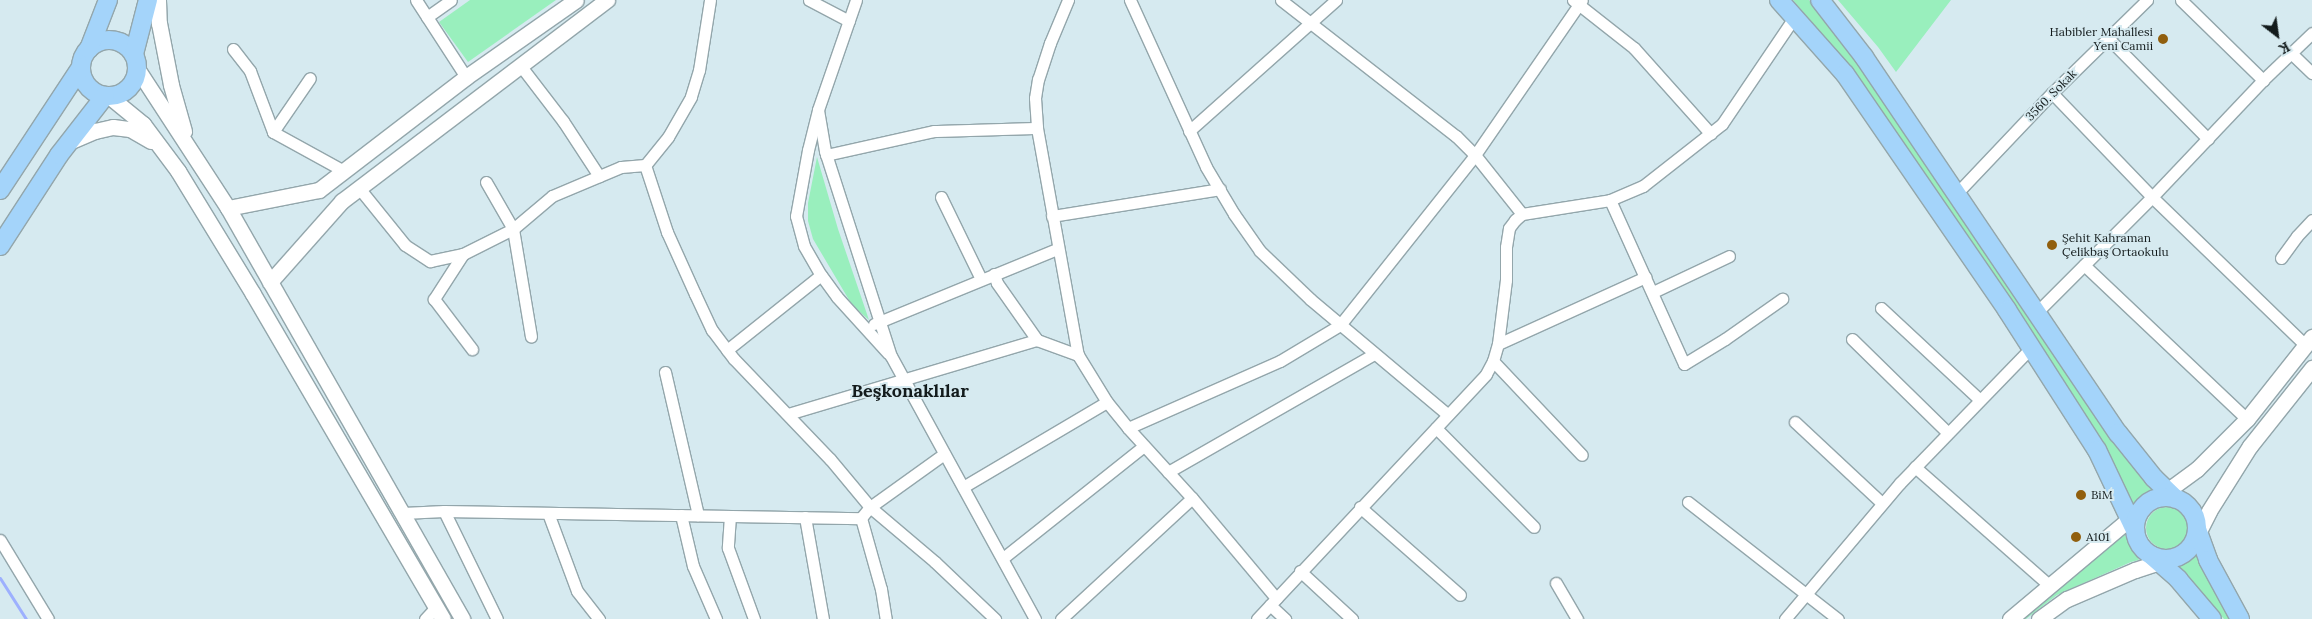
<!DOCTYPE html>
<html>
<head>
<meta charset="utf-8">
<style>
  body { margin:0 }
  #map { position:relative; width:2312px; height:619px; overflow:hidden; background:#d6eaf0; font-family:Lora,serif }
  div>[style] { position:absolute }
  .green>* { inset:0; background:#99efbd }
  .round { border-radius:50% }
  .stream>* { height:3px; margin:-1.5px; padding:0 1.5px; transform-origin:1.5px; border-radius:1.5px; background:#9db0fe }
  .roads { filter:drop-shadow(1px 0 #93a6ab) drop-shadow(-1px 0 #93a6ab) drop-shadow(0 1px #93a6ab) drop-shadow(0 -1px #93a6ab) }
  .street>* { height:11px; margin:-5.5px; padding:0 5.5px; transform-origin:5.5px; border-radius:5.5px; background:#fff }
  .secondary>* { height:15px; margin:-7.5px; padding:0 7.5px; transform-origin:7.5px; border-radius:7.5px; background:#fff }
  .primary>* { height:18px; margin:-9px; padding:0 9px; transform-origin:9px; border-radius:9px; background:#a4d4fa }
  .primary>.ring { margin:-9px; padding:0; box-sizing:content-box; background:none; border:18px solid #a4d4fa; border-radius:50% }
  .dots>* { width:14px; height:14px; translate:-50% -50%; box-sizing:border-box; border:2px solid #d6eaf0; border-radius:50% }
  span { translate:-50% -50%; white-space:nowrap; text-align:center; line-height:1.15; -webkit-text-stroke:4px #d6eaf0; paint-order:stroke }
  .poi-label { font-size:12px; color:#131b1c }
  .right { translate:-100% -50%; text-align:right }
  .left { translate:0 -50%; text-align:left }
  .street-label { font-size:12px; color:#131b1c }
  .district-label { font-size:18px; color:#131b1c; font-weight:700 }
  .north { position:absolute; left:2252px; top:10px; width:50px; height:50px; -webkit-text-stroke:4px #d6eaf0; paint-order:stroke; rotate:150deg; font-size:14px; font-weight:700; line-height:20px; text-align:center; color:#131b1c }
  .north::after { content:''; display:block; margin:auto; width:18px; height:22px; background:#131b1c; clip-path:polygon(50% 0,100% 100%,50% 72%,0 100%) }
</style>
</head>
<body>
<div id="map">
  <div class="green">
    <i style="clip-path:polygon(470px 0,556px 0,468px 62px,439px 22px)"></i>
    <i style="clip-path:polygon(1793px 0,1809px 0,1840px 36px,2155px 490px,2143px 495px,2132px 505px,1852px 70px)"></i>
    <i style="clip-path:polygon(1838px 0,1951px 0,1896px 72px,1878px 47px)"></i>
    <i style="clip-path:polygon(817px 157px,838px 229px,869px 320px,852px 305px,813px 239px,808px 221px,808px 203px)"></i>
    <i class="round" style="left:2146px;top:507px;width:42px;height:42px"></i>
    <i style="clip-path:polygon(2123px 532px,2139px 560px,2131px 562px,2057px 595px,2026px 619px,2015px 619px)"></i>
    <i style="clip-path:polygon(2197px 551px,2233px 619px,2224px 619px,2175px 566px,2187px 561px)"></i>
  </div>
  <div class="stream">
    <i style="left:0;top:578px;width:49px;rotate:57.6deg"></i>
  </div>
  <div class="roads">
    <div class="street">
      <i style="left:416px;top:0;width:92px;rotate:57deg"></i>
      <i style="left:710px;top:0;width:71px;rotate:98.9deg"></i>
      <i style="left:699px;top:70px;width:28px;rotate:107deg"></i>
      <i style="left:691px;top:97px;width:46px;rotate:119.9deg"></i>
      <i style="left:668px;top:137px;width:36px;rotate:129deg"></i>
      <i style="left:645px;top:165px;width:71px;rotate:71.8deg"></i>
      <i style="left:667px;top:232px;width:68px;rotate:65.7deg"></i>
      <i style="left:695px;top:294px;width:40px;rotate:65deg"></i>
      <i style="left:712px;top:330px;width:36px;rotate:53deg"></i>
      <i style="left:734px;top:359px;width:139px;rotate:46.2deg"></i>
      <i style="left:830px;top:459px;width:62px;rotate:50.2deg"></i>
      <i style="left:870px;top:507px;width:85px;rotate:40.2deg"></i>
      <i style="left:935px;top:562px;width:83px;rotate:43.5deg"></i>
      <i style="left:809px;top:0;width:45px;rotate:27.7deg"></i>
      <i style="left:856px;top:0;width:116px;rotate:109.1deg"></i>
      <i style="left:818px;top:110px;width:41px;rotate:104deg"></i>
      <i style="left:808px;top:150px;width:67px;rotate:100.3deg"></i>
      <i style="left:796px;top:216px;width:31px;rotate:75deg"></i>
      <i style="left:804px;top:246px;width:34px;rotate:60deg"></i>
      <i style="left:821px;top:275px;width:27px;rotate:54deg"></i>
      <i style="left:837px;top:297px;width:76px;rotate:47.7deg"></i>
      <i style="left:1068px;top:0;width:47px;rotate:112.7deg"></i>
      <i style="left:1050px;top:43px;width:38px;rotate:108deg"></i>
      <i style="left:1038px;top:79px;width:19px;rotate:99deg"></i>
      <i style="left:1035px;top:98px;width:30px;rotate:86deg"></i>
      <i style="left:1037px;top:128px;width:231px;rotate:79.8deg"></i>
      <i style="left:1078px;top:355px;width:55px;rotate:58.3deg"></i>
      <i style="left:1107px;top:402px;width:33px;rotate:51deg"></i>
      <i style="left:1128px;top:428px;width:95px;rotate:47.6deg"></i>
      <i style="left:1192px;top:498px;width:131px;rotate:50deg"></i>
      <i style="left:1130px;top:0;width:183px;rotate:65.5deg"></i>
      <i style="left:1206px;top:167px;width:55px;rotate:59.2deg"></i>
      <i style="left:1234px;top:214px;width:45px;rotate:54.9deg"></i>
      <i style="left:1260px;top:251px;width:69px;rotate:43.8deg"></i>
      <i style="left:1310px;top:299px;width:180px;rotate:40deg"></i>
      <i style="left:1281px;top:0;width:222px;rotate:37.9deg"></i>
      <i style="left:1456px;top:136px;width:27px;rotate:45deg"></i>
      <i style="left:1475px;top:155px;width:75px;rotate:51.5deg"></i>
      <i style="left:1573px;top:0;width:78px;rotate:38.2deg"></i>
      <i style="left:1634px;top:48px;width:115px;rotate:48.2deg"></i>
      <i style="left:2181px;top:0;width:115px;rotate:44.3deg"></i>
      <i style="left:427px;top:17px;width:29px;rotate:-35deg"></i>
      <i style="left:2108px;top:38px;width:142px;rotate:45.3deg"></i>
      <i style="left:233px;top:49px;width:28px;rotate:52deg"></i>
      <i style="left:250px;top:71px;width:65px;rotate:69.3deg"></i>
      <i style="left:273px;top:132px;width:81px;rotate:28.8deg"></i>
      <i style="left:2291px;top:53px;width:29px;rotate:44deg"></i>
      <i style="left:520px;top:65px;width:71px;rotate:52.5deg"></i>
      <i style="left:563px;top:121px;width:66px;rotate:56.8deg"></i>
      <i style="left:2052px;top:93px;width:144px;rotate:46.1deg"></i>
      <i style="left:2152px;top:197px;width:213px;rotate:44deg"></i>
      <i style="left:818px;top:110px;width:42px;rotate:80.3deg"></i>
      <i style="left:825px;top:151px;width:215px;rotate:72.2deg"></i>
      <i style="left:891px;top:356px;width:300px;rotate:61.3deg"></i>
      <i style="left:1189px;top:131px;width:197px;rotate:-41.7deg"></i>
      <i style="left:273px;top:132px;width:65px;rotate:-55.6deg"></i>
      <i style="left:826px;top:155px;width:111px;rotate:-12.5deg"></i>
      <i style="left:934px;top:131px;width:103px;rotate:-1.7deg"></i>
      <i style="left:486px;top:182px;width:54px;rotate:60.1deg"></i>
      <i style="left:513px;top:229px;width:109px;rotate:80.5deg"></i>
      <i style="left:359px;top:188px;width:73px;rotate:51.1deg"></i>
      <i style="left:405px;top:245px;width:30px;rotate:33deg"></i>
      <i style="left:430px;top:261px;width:34px;rotate:-12deg"></i>
      <i style="left:463px;top:254px;width:56px;rotate:-26.6deg"></i>
      <i style="left:513px;top:229px;width:51px;rotate:-40.2deg"></i>
      <i style="left:552px;top:196px;width:75px;rotate:-22.8deg"></i>
      <i style="left:621px;top:167px;width:24px;rotate:-5deg"></i>
      <i style="left:1957px;top:193px;width:138px;rotate:-46.5deg"></i>
      <i style="left:2052px;top:93px;width:133px;rotate:-44.4deg"></i>
      <i style="left:941px;top:197px;width:91px;rotate:64deg"></i>
      <i style="left:1610px;top:200px;width:180px;rotate:65.7deg"></i>
      <i style="left:1684px;top:364px;width:48px;rotate:-31.4deg"></i>
      <i style="left:1725px;top:339px;width:70px;rotate:-35.1deg"></i>
      <i style="left:1052px;top:216px;width:170px;rotate:-9.1deg"></i>
      <i style="left:463px;top:254px;width:54px;rotate:122.8deg"></i>
      <i style="left:434px;top:299px;width:63px;rotate:52.8deg"></i>
      <i style="left:2281px;top:258px;width:27px;rotate:-54deg"></i>
      <i style="left:2297px;top:236px;width:22px;rotate:-47deg"></i>
      <i style="left:2084px;top:265px;width:224px;rotate:43.4deg"></i>
      <i style="left:994px;top:274px;width:9px;rotate:72deg"></i>
      <i style="left:997px;top:283px;width:70px;rotate:54.9deg"></i>
      <i style="left:1037px;top:340px;width:44px;rotate:20.1deg"></i>
      <i style="left:1653px;top:292px;width:84px;rotate:-25.3deg"></i>
      <i style="left:1881px;top:308px;width:134px;rotate:42.9deg"></i>
      <i style="left:2037px;top:312px;width:163px;rotate:-45deg"></i>
      <i style="left:2152px;top:197px;width:161px;rotate:-46.5deg"></i>
      <i style="left:2263px;top:80px;width:68px;rotate:-43.8deg"></i>
      <i style="left:874px;top:324px;width:198px;rotate:-22.3deg"></i>
      <i style="left:1852px;top:339px;width:134px;rotate:44.4deg"></i>
      <i style="left:1498px;top:344px;width:162px;rotate:-24.4deg"></i>
      <i style="left:727px;top:350px;width:120px;rotate:-38.6deg"></i>
      <i style="left:1493px;top:361px;width:129px;rotate:46.6deg"></i>
      <i style="left:665px;top:372px;width:147px;rotate:77deg"></i>
      <i style="left:788px;top:414px;width:260px;rotate:-16.6deg"></i>
      <i style="left:1795px;top:422px;width:119px;rotate:43deg"></i>
      <i style="left:1128px;top:428px;width:166px;rotate:-23.8deg"></i>
      <i style="left:1280px;top:361px;width:70px;rotate:-31deg"></i>
      <i style="left:1340px;top:325px;width:217px;rotate:-51.5deg"></i>
      <i style="left:1475px;top:155px;width:188px;rotate:-55.4deg"></i>
      <i style="left:1436px;top:428px;width:139px;rotate:45.3deg"></i>
      <i style="left:1915px;top:467px;width:180px;rotate:41.4deg"></i>
      <i style="left:1168px;top:472px;width:237px;rotate:-29.8deg"></i>
      <i style="left:963px;top:487px;width:167px;rotate:-30.6deg"></i>
      <i style="left:1688px;top:502px;width:190px;rotate:38deg"></i>
      <i style="left:1360px;top:507px;width:133px;rotate:41.3deg"></i>
      <i style="left:444px;top:511px;width:120px;rotate:63.9deg"></i>
      <i style="left:403px;top:513px;width:41px;rotate:-2.8deg"></i>
      <i style="left:444px;top:511px;width:417px;rotate:1deg"></i>
      <i style="left:861px;top:518px;width:14px;rotate:-51deg"></i>
      <i style="left:870px;top:507px;width:91px;rotate:-35.6deg"></i>
      <i style="left:548px;top:513px;width:83px;rotate:69.6deg"></i>
      <i style="left:577px;top:591px;width:36px;rotate:52deg"></i>
      <i style="left:681px;top:515px;width:52px;rotate:76.8deg"></i>
      <i style="left:693px;top:566px;width:58px;rotate:66.5deg"></i>
      <i style="left:730px;top:516px;width:32px;rotate:94deg"></i>
      <i style="left:728px;top:548px;width:76px;rotate:69.9deg"></i>
      <i style="left:805px;top:517px;width:104px;rotate:80deg"></i>
      <i style="left:861px;top:518px;width:74px;rotate:74.3deg"></i>
      <i style="left:881px;top:589px;width:30px;rotate:81deg"></i>
      <i style="left:0;top:540px;width:92px;rotate:58.7deg"></i>
      <i style="left:1003px;top:558px;width:180px;rotate:-38.5deg"></i>
      <i style="left:1300px;top:571px;width:71px;rotate:42.7deg"></i>
      <i style="left:1556px;top:583px;width:42px;rotate:59.7deg"></i>
      <i style="left:1270px;top:605px;width:21px;rotate:43deg"></i>
      <i style="left:425px;top:619px;width:16px;rotate:-47deg"></i>
      <i style="left:1061px;top:619px;width:178px;rotate:-42.7deg"></i>
      <i style="left:1257px;top:619px;width:335px;rotate:-46.9deg"></i>
      <i style="left:1486px;top:374px;width:15px;rotate:-62deg"></i>
      <i style="left:1493px;top:361px;width:18px;rotate:-74deg"></i>
      <i style="left:1498px;top:344px;width:64px;rotate:-82.9deg"></i>
      <i style="left:1506px;top:280px;width:33px;rotate:-90deg"></i>
      <i style="left:1506px;top:247px;width:19px;rotate:-81deg"></i>
      <i style="left:1509px;top:228px;width:10px;rotate:-53deg"></i>
      <i style="left:1515px;top:220px;width:9px;rotate:-41deg"></i>
      <i style="left:1522px;top:214px;width:89px;rotate:-9deg"></i>
      <i style="left:1610px;top:200px;width:36px;rotate:-23deg"></i>
      <i style="left:1643px;top:186px;width:100px;rotate:-38.1deg"></i>
      <i style="left:1722px;top:124px;width:130px;rotate:-55.9deg"></i>
      <i style="left:1785px;top:619px;width:178px;rotate:-49.8deg"></i>
      <i style="left:1900px;top:483px;width:188px;rotate:-45.9deg"></i>
    </div>
    <div class="secondary">
      <i style="left:158px;top:0;width:23px;rotate:88deg"></i>
      <i style="left:159px;top:23px;width:63px;rotate:79deg"></i>
      <i style="left:171px;top:85px;width:48px;rotate:74.2deg"></i>
      <i style="left:138px;top:70px;width:165px;rotate:56.9deg"></i>
      <i style="left:228px;top:208px;width:473px;rotate:60.3deg"></i>
      <i style="left:110px;top:97px;width:43px;rotate:39.3deg"></i>
      <i style="left:143px;top:124px;width:59px;rotate:53.3deg"></i>
      <i style="left:178px;top:171px;width:144px;rotate:58.6deg"></i>
      <i style="left:253px;top:294px;width:376px;rotate:59.7deg"></i>
      <i style="left:71px;top:141px;width:26px;rotate:-23deg"></i>
      <i style="left:95px;top:131px;width:18px;rotate:-13deg"></i>
      <i style="left:113px;top:127px;width:17px;rotate:7deg"></i>
      <i style="left:130px;top:129px;width:24px;rotate:30deg"></i>
      <i style="left:228px;top:208px;width:93px;rotate:-11.2deg"></i>
      <i style="left:319px;top:190px;width:185px;rotate:-37.5deg"></i>
      <i style="left:466px;top:77px;width:134px;rotate:-35deg"></i>
      <i style="left:270px;top:282px;width:108px;rotate:-48.4deg"></i>
      <i style="left:342px;top:201px;width:333px;rotate:-37.2deg"></i>
      <i style="left:2156px;top:499px;width:51px;rotate:-36.2deg"></i>
      <i style="left:2197px;top:469px;width:71px;rotate:-45deg"></i>
      <i style="left:2247px;top:419px;width:105px;rotate:-51.6deg"></i>
      <i style="left:2195px;top:539px;width:31px;rotate:-63deg"></i>
      <i style="left:2209px;top:511px;width:77px;rotate:-57.8deg"></i>
      <i style="left:2250px;top:446px;width:100px;rotate:-51.5deg"></i>
      <i style="left:2010px;top:619px;width:170px;rotate:-40deg"></i>
      <i style="left:2039px;top:619px;width:34px;rotate:-36deg"></i>
      <i style="left:2067px;top:599px;width:74px;rotate:-23.1deg"></i>
      <i style="left:2135px;top:570px;width:39px;rotate:-18deg"></i>
    </div>
    <div class="primary">
      <i style="left:1779px;top:0;width:99px;rotate:48.3deg"></i>
      <i style="left:1845px;top:74px;width:286px;rotate:55.5deg"></i>
      <i style="left:2007px;top:310px;width:166px;rotate:57.3deg"></i>
      <i style="left:2097px;top:450px;width:89px;rotate:64.6deg"></i>
      <i style="left:1820px;top:0;width:72px;rotate:52.3deg"></i>
      <i style="left:1864px;top:57px;width:454px;rotate:56deg"></i>
      <i style="left:2118px;top:433px;width:58px;rotate:51.3deg"></i>
      <i style="left:2154px;top:478px;width:30px;rotate:44deg"></i>
      <i class="ring" style="left:81px;top:40px;width:38px;height:38px"></i>
      <i style="left:89px;top:49px;width:53px;rotate:-68.8deg"></i>
      <i style="left:134px;top:54px;width:56px;rotate:-75.5deg"></i>
      <i style="left:0;top:190px;width:147px;rotate:-56.6deg"></i>
      <i style="left:0;top:246px;width:108px;rotate:-57deg"></i>
      <i style="left:59px;top:155px;width:75px;rotate:-52.1deg"></i>
      <i class="ring" style="left:2135px;top:497px;width:44px;height:44px"></i>
      <i style="left:2197px;top:529px;width:33px;rotate:70deg"></i>
      <i style="left:2208px;top:560px;width:67px;rotate:61.5deg"></i>
      <i style="left:2152px;top:556px;width:35px;rotate:41deg"></i>
      <i style="left:2178px;top:579px;width:52px;rotate:49.6deg"></i>
    </div>
  </div>
  <div class="dots">
    <i style="left:2163px;top:39px;background:#915f0e"></i>
    <i style="left:2052px;top:245px;background:#915f0e"></i>
    <i style="left:2081px;top:495px;background:#915f0e"></i>
    <i style="left:2076px;top:537px;background:#915f0e"></i>
  </div>
  <div class="poi-label">
    <span class="right" style="left:2153px;top:39px">Habibler Mahallesi<br>Yeni Camii</span>
    <span class="left" style="left:2062px;top:245px">Şehit Kahraman<br>Çelikbaş Ortaokulu</span>
    <span class="left" style="left:2091px;top:495px">BiM</span>
    <span class="left" style="left:2086px;top:537px">A101</span>
  </div>
  <div class="street-label">
    <span style="left:2051px;top:95px;rotate:-45deg">3560. Sokak</span>
  </div>
  <div class="district-label">
    <span style="left:910px;top:391px">Beşkonaklılar</span>
  </div>
  <div class="north">K</div>
</div>
</body>
</html>
